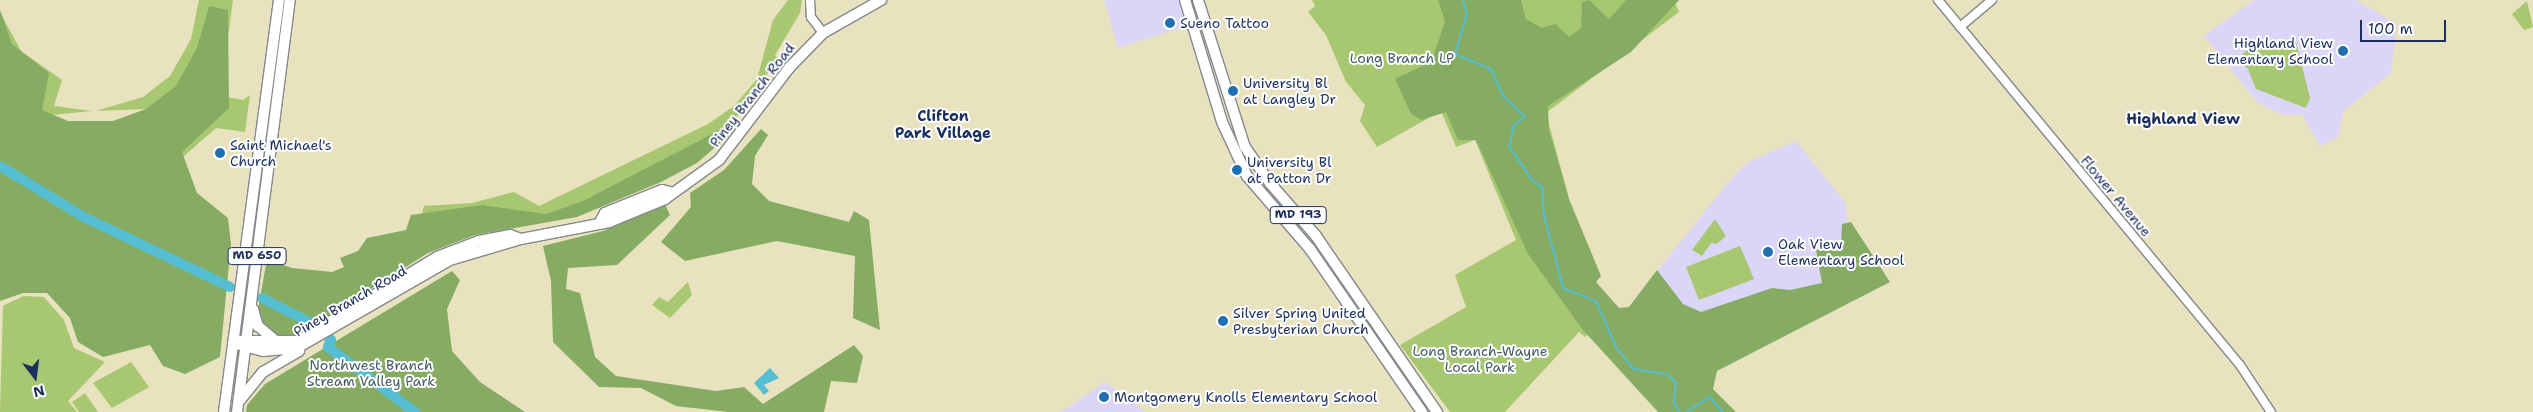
<!DOCTYPE html>
<html>
<head>
<meta charset="utf-8">
<style>
  body { margin:0 }
  #map { position:relative; width:2533px; height:412px; overflow:hidden; background:#e9e2bf; font-family:"Shantell Sans",sans-serif }
  div>[style] { position:absolute }
  .built>* { inset:0; background:#dbd6f7 }
  .green>* { inset:0; background:#a7c870 }
  .forest>* { inset:0; background:#85ac62 }
  .water>* { inset:0; background:#56bed3 }
  .stream>* { height:2px; margin:-1px; padding:0 1px; transform-origin:1px; border-radius:1px; background:#56bed3 }
  .river>* { height:10px; margin:-5px; padding:0 5px; transform-origin:5px; border-radius:5px; background:#56bed3 }
  .roads { filter:drop-shadow(1px 0 #82888e) drop-shadow(-1px 0 #82888e) drop-shadow(0 1px #82888e) drop-shadow(0 -1px #82888e) }
  .minor>* { height:8px; margin:-4px; padding:0 4px; transform-origin:4px; border-radius:4px; background:#fff }
  .major>* { height:10px; margin:-5px; padding:0 5px; transform-origin:5px; border-radius:5px; background:#fff }
  .dots>* { width:14px; height:14px; translate:-50% -50%; box-sizing:border-box; border:2px solid #fff; border-radius:50% }
  span { translate:-50% -50%; white-space:nowrap; text-align:center; line-height:1.15; -webkit-text-stroke:4px #fff; paint-order:stroke }
  .shield-label span { padding:1px 4px; background:#fff; border:1px solid; border-radius:4px; -webkit-text-stroke-width:0 }
  .shield-label { font-size:12px; color:#1b2f5e; font-weight:700 }
  .poi-label { font-size:14px; color:#1b2f5e }
  .left { translate:0 -50%; text-align:left }
  .right { translate:-100% -50%; text-align:right }
  .park-label { font-size:14px; color:#455d63 }
  .street-label { font-size:14px; color:#1b2f5e }
  .neighbourhood-label { font-size:15px; color:#1b2f5e; font-weight:700 }
  .north { position:absolute; left:10px; top:352px; width:50px; height:50px; -webkit-text-stroke:4px #fff; paint-order:stroke; rotate:165deg; font-size:14px; font-weight:700; line-height:20px; text-align:center; color:#1b2f5e }
  .north::after { content:''; display:block; margin:auto; width:18px; height:22px; background:#1b2f5e; clip-path:polygon(50% 0,100% 100%,50% 72%,0 100%) }
  .scale { position:absolute; left:2360px; top:20px; width:86px; height:22px; box-sizing:border-box; border:2px solid #1b2f5e; border-top:0; padding-left:6px; font-size:15px; line-height:18px; white-space:nowrap; color:#1b2f5e; -webkit-text-stroke:4px #fff; paint-order:stroke }
</style>
</head>
<body>
<div id="map">
  <div class="built">
    <i style="clip-path:polygon(1104px 0,1180px 0,1187px 26px,1118px 48px)"></i>
    <i style="clip-path:polygon(2254px 0,2356px 0,2397px 24px,2391px 73px,2343px 112px,2338px 137px,2320px 146px,2302px 115px,2283px 115px,2257px 102px,2204px 36px)"></i>
    <i style="clip-path:polygon(1796px 141px,1845px 202px,1849px 233px,1890px 282px,1717px 371px,1633px 301px,1735px 174px,1748px 162px)"></i>
    <i style="clip-path:polygon(1105px 382px,1145px 412px,1061px 412px)"></i>
  </div>
  <div class="green">
    <i style="clip-path:polygon(199px 0,233px 0,220px 96px,243px 100px,250px 95px,245px 132px,216px 128px,176px 163px,170px 108px,96px 111px,143px 97px,170px 76px,191px 39px)"></i>
    <i style="clip-path:polygon(788px 0,802px 0,800px 13px,775px 55px,778px 59px,736px 118px,709px 146px,578px 211px,481px 226px,410px 258px,424px 206px,472px 203px,514px 192px,539px 206px,708px 124px,734px 106px,757px 79px,773px 20px)"></i>
    <i style="clip-path:polygon(1312px 0,1674px 0,1679px 12px,1546px 113px,1581px 243px,1602px 295px,1615px 307px,1585px 337px,1579px 332px,1505px 412px,1450px 412px,1400px 345px,1466px 307px,1455px 275px,1516px 240px,1475px 140px,1456px 147px,1441px 111px,1377px 147px,1360px 121px,1365px 105px,1346px 82px,1326px 35px,1308px 12px,1315px 6px)"></i>
    <i style="clip-path:polygon(2527px 1px,2533px 27px,2524px 30px,2512px 14px)"></i>
    <i style="clip-path:polygon(0 12px,21px 51px,62px 80px,54px 106px,92px 111px,0 120px)"></i>
    <i style="clip-path:polygon(2295px 38px,2310px 98px,2306px 108px,2256px 89px,2248px 69px,2237px 59px,2259px 40px,2274px 45px)"></i>
    <i style="clip-path:polygon(1715px 219px,1726px 236px,1717px 244px,1711px 243px,1702px 256px,1692px 250px)"></i>
    <i style="clip-path:polygon(1740px 246px,1754px 279px,1699px 300px,1686px 267px)"></i>
    <i style="clip-path:polygon(688px 282px,692px 295px,670px 318px,652px 305px,659px 297px,668px 302px)"></i>
    <i style="clip-path:polygon(23px 296px,44px 297px,64px 320px,74px 348px,105px 362px,68px 401px,77px 412px,0 412px,3px 306px)"></i>
    <i style="clip-path:polygon(131px 362px,149px 387px,112px 408px,93px 383px)"></i>
    <i style="clip-path:polygon(85px 393px,98px 412px,79px 412px,72px 402px)"></i>
  </div>
  <div class="forest">
    <i style="clip-path:polygon(1438px 0,1521px 0,1526px 19px,1542px 28px,1556px 24px,1569px 37px,1581px 28px,1582px 2px,1589px 0,1609px 19px,1626px 0,1679px 0,1631px 52px,1548px 106px,1549px 130px,1569px 199px,1601px 276px,1596px 282px,1619px 308px,1629px 307px,1657px 270px,1683px 304px,1701px 312px,1772px 288px,1790px 290px,1822px 283px,1816px 250px,1841px 243px,1842px 224px,1851px 222px,1890px 282px,1717px 371px,1713px 389px,1736px 412px,1658px 412px,1583px 330px,1528px 254px,1476px 140px,1458px 140px,1446px 112px,1421px 120px,1411px 114px,1395px 79px,1431px 62px,1445px 22px)"></i>
    <i style="clip-path:polygon(209px 6px,228px 10px,229px 108px,182px 152px,197px 193px,228px 218px,231px 244px,220px 357px,185px 374px,163px 366px,150px 345px,103px 357px,78px 342px,70px 318px,47px 293px,23px 293px,0 301px,0 10px,12px 44px,49px 73px,42px 110px,68px 121px,113px 121px,146px 109px,176px 86px,197px 48px)"></i>
    <i style="clip-path:polygon(761px 129px,768px 135px,755px 156px,752px 184px,769px 201px,849px 222px,854px 211px,869px 220px,880px 330px,853px 318px,855px 256px,777px 241px,685px 261px,661px 242px,691px 207px,690px 193px,724px 170px)"></i>
    <i style="clip-path:polygon(720px 130px,727px 137px,697px 163px,661px 182px,577px 217px,475px 235px,428px 253px,299px 334px,280px 337px,266px 331px,257px 315px,267px 259px,292px 268px,332px 272px,344px 267px,340px 258px,358px 251px,367px 238px,406px 230px,411px 215px,482px 205px,546px 214px,583px 201px)"></i>
    <i style="clip-path:polygon(665px 204px,670px 215px,617px 265px,568px 268px,566px 289px,580px 293px,595px 357px,616px 376px,716px 391px,744px 387px,763px 404px,854px 345px,863px 356px,857px 383px,831px 381px,824px 412px,728px 412px,676px 406px,641px 388px,599px 387px,553px 342px,551px 281px,543px 246px,603px 231px)"></i>
    <i style="clip-path:polygon(452px 271px,460px 280px,447px 309px,452px 351px,480px 382px,525px 412px,246px 412px,247px 405px,265px 384px)"></i>
  </div>
  <div class="water">
    <i style="clip-path:polygon(770px 368px,779px 378px,764px 385px,769px 391px,764px 395px,754px 383px)"></i>
  </div>
  <div class="stream">
    <i style="left:1463px;top:0;width:15px;rotate:74deg"></i>
    <i style="left:1467px;top:14px;width:42px;rotate:106.7deg"></i>
    <i style="left:1455px;top:54px;width:39px;rotate:23deg"></i>
    <i style="left:1491px;top:69px;width:30px;rotate:66deg"></i>
    <i style="left:1503px;top:96px;width:30px;rotate:44deg"></i>
    <i style="left:1525px;top:117px;width:14px;rotate:144deg"></i>
    <i style="left:1514px;top:125px;width:22px;rotate:103deg"></i>
    <i style="left:1509px;top:146px;width:41px;rotate:55.9deg"></i>
    <i style="left:1532px;top:180px;width:12px;rotate:35deg"></i>
    <i style="left:1542px;top:187px;width:28px;rotate:86deg"></i>
    <i style="left:1544px;top:215px;width:75px;rotate:75.4deg"></i>
    <i style="left:1563px;top:288px;width:35px;rotate:22deg"></i>
    <i style="left:1596px;top:301px;width:50px;rotate:66.5deg"></i>
    <i style="left:1616px;top:347px;width:28px;rotate:52deg"></i>
    <i style="left:1633px;top:369px;width:36px;rotate:9deg"></i>
    <i style="left:1669px;top:375px;width:11px;rotate:49deg"></i>
    <i style="left:1676px;top:383px;width:20px;rotate:96deg"></i>
    <i style="left:1674px;top:403px;width:11px;rotate:56deg"></i>
    <i style="left:1686px;top:412px;width:28px;rotate:-32deg"></i>
    <i style="left:1710px;top:397px;width:20px;rotate:49deg"></i>
  </div>
  <div class="river">
    <i style="left:0;top:166px;width:98px;rotate:31.3deg"></i>
    <i style="left:84px;top:217px;width:162px;rotate:25.6deg"></i>
    <i style="left:262px;top:298px;width:62px;rotate:27deg"></i>
    <i style="left:317px;top:326px;width:20px;rotate:45deg"></i>
    <i style="left:331px;top:340px;width:8px;rotate:113deg"></i>
    <i style="left:328px;top:347px;width:109px;rotate:36.8deg"></i>
  </div>
  <div class="roads">
    <div class="minor">
      <i style="left:810px;top:0;width:17px;rotate:87deg"></i>
      <i style="left:811px;top:17px;width:20px;rotate:53deg"></i>
      <i style="left:1938px;top:0;width:474px;rotate:50.4deg"></i>
      <i style="left:2240px;top:365px;width:56px;rotate:56.6deg"></i>
      <i style="left:1960px;top:27px;width:42px;rotate:-40.2deg"></i>
    </div>
    <div class="major">
      <i style="left:1185px;top:0;width:127px;rotate:73.1deg"></i>
      <i style="left:1222px;top:122px;width:60px;rotate:65.2deg"></i>
      <i style="left:1247px;top:176px;width:96px;rotate:49.2deg"></i>
      <i style="left:1310px;top:249px;width:198px;rotate:55.5deg"></i>
      <i style="left:1198px;top:0;width:154px;rotate:72.3deg"></i>
      <i style="left:1245px;top:147px;width:44px;rotate:55.2deg"></i>
      <i style="left:1270px;top:183px;width:70px;rotate:49deg"></i>
      <i style="left:1316px;top:236px;width:214px;rotate:55.5deg"></i>
      <i style="left:601px;top:220px;width:8px;rotate:-60deg"></i>
      <i style="left:605px;top:213px;width:61px;rotate:-22deg"></i>
      <i style="left:662px;top:190px;width:8px;rotate:14deg"></i>
      <i style="left:253px;top:309px;width:18px;rotate:74deg"></i>
      <i style="left:258px;top:326px;width:25px;rotate:40deg"></i>
      <i style="left:241px;top:341px;width:57px"></i>
      <i style="left:298px;top:341px;width:162px;rotate:-31.1deg"></i>
      <i style="left:437px;top:257px;width:45px;rotate:-20.9deg"></i>
      <i style="left:479px;top:241px;width:32px;rotate:-11deg"></i>
      <i style="left:510px;top:235px;width:12px;rotate:20deg"></i>
      <i style="left:233px;top:343px;width:31px;rotate:15deg"></i>
      <i style="left:263px;top:351px;width:34px;rotate:-5deg"></i>
      <i style="left:297px;top:348px;width:177px;rotate:-29.9deg"></i>
      <i style="left:450px;top:260px;width:74px;rotate:-16.5deg"></i>
      <i style="left:521px;top:239px;width:90px;rotate:-10.9deg"></i>
      <i style="left:609px;top:222px;width:61px;rotate:-22.3deg"></i>
      <i style="left:665px;top:199px;width:67px;rotate:-35.8deg"></i>
      <i style="left:719px;top:160px;width:116px;rotate:-52.7deg"></i>
      <i style="left:789px;top:68px;width:49px;rotate:-45.8deg"></i>
      <i style="left:823px;top:33px;width:67px;rotate:-29.6deg"></i>
      <i style="left:240px;top:400px;width:36px;rotate:-51deg"></i>
      <i style="left:263px;top:372px;width:42px;rotate:-30.3deg"></i>
      <i style="left:224px;top:412px;width:416px;rotate:-82.4deg"></i>
      <i style="left:237px;top:412px;width:415px;rotate:-82.7deg"></i>
    </div>
  </div>
  <div class="dots">
    <i style="left:1170px;top:23px;background:#1f6fb2"></i>
    <i style="left:2343px;top:51px;background:#1f6fb2"></i>
    <i style="left:1233px;top:91px;background:#1f6fb2"></i>
    <i style="left:220px;top:153px;background:#1f6fb2"></i>
    <i style="left:1237px;top:170px;background:#1f6fb2"></i>
    <i style="left:1768px;top:252px;background:#1f6fb2"></i>
    <i style="left:1223px;top:321px;background:#1f6fb2"></i>
    <i style="left:1104px;top:397px;background:#1f6fb2"></i>
  </div>
  <div class="shield-label">
    <span style="left:1298px;top:215px">MD 193</span>
    <span style="left:257px;top:256px">MD 650</span>
  </div>
  <div class="poi-label">
    <span class="left" style="left:1180px;top:23px">Sueno Tattoo</span>
    <span class="right" style="left:2333px;top:51px">Highland View<br>Elementary School</span>
    <span class="left" style="left:1243px;top:91px">University Bl<br>at Langley Dr</span>
    <span class="left" style="left:230px;top:153px">Saint Michael's<br>Church</span>
    <span class="left" style="left:1247px;top:170px">University Bl<br>at Patton Dr</span>
    <span class="left" style="left:1778px;top:252px">Oak View<br>Elementary School</span>
    <span class="left" style="left:1233px;top:321px">Silver Spring United<br>Presbyterian Church</span>
    <span class="left" style="left:1114px;top:397px">Montgomery Knolls Elementary School</span>
  </div>
  <div class="park-label">
    <span style="left:1402px;top:58px">Long Branch LP</span>
    <span style="left:1480px;top:359px">Long Branch-Wayne<br>Local Park</span>
    <span style="left:371px;top:373px">Northwest Branch<br>Stream Valley Park</span>
  </div>
  <div class="street-label">
    <span style="left:752px;top:95px;rotate:-52deg">Piney Branch Road</span>
    <span style="left:2116px;top:196px;rotate:50deg">Flower Avenue</span>
    <span style="left:350px;top:301px;rotate:-30deg">Piney Branch Road</span>
  </div>
  <div class="neighbourhood-label">
    <span style="left:943px;top:125px">Clifton<br>Park Village</span>
    <span style="left:2183px;top:120px">Highland View</span>
  </div>
  <div class="north">N</div>
  <div class="scale">100 m</div>
</div>
</body>
</html>
